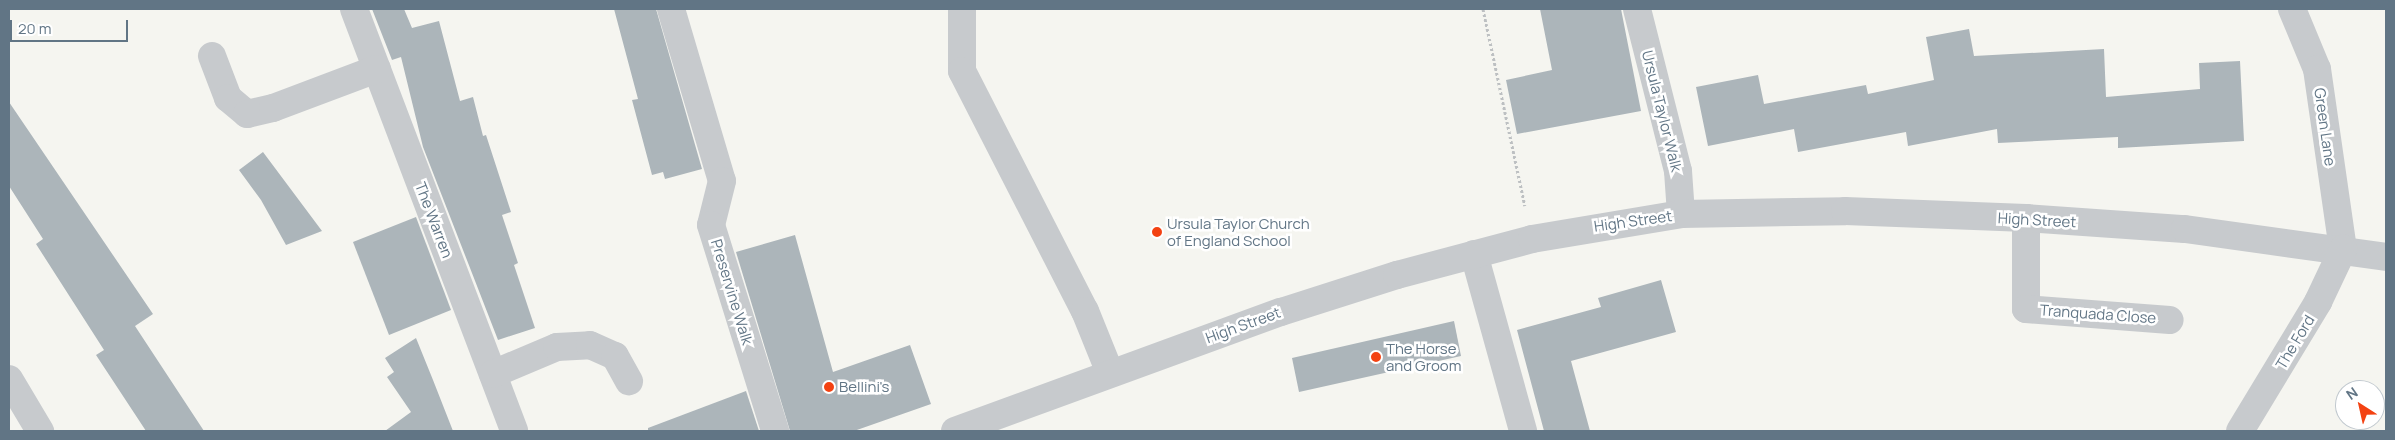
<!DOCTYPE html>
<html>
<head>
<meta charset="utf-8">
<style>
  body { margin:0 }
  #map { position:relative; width:2395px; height:440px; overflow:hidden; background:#f5f5f0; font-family:Manrope,sans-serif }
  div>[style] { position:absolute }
  .building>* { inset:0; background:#acb5ba }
  .path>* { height:3px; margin-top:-1.5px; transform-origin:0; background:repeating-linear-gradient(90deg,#bdc0c2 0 2.5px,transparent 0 5px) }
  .minor>* { height:28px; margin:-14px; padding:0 14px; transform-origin:14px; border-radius:14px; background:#c7cacd }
  .dots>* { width:14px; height:14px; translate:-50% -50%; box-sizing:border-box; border:2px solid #fff; border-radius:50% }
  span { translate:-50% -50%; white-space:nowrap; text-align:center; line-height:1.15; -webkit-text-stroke:5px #fff; paint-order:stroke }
  .street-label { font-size:15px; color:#617585 }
  .poi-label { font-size:15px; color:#617585 }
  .left { translate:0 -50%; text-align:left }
  .frame { position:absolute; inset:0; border:10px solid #617585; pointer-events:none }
  .north { position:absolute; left:2335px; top:380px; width:50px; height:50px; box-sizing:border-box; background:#fff; border:1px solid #c0c8ce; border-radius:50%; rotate:325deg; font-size:14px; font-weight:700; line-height:20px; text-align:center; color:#617585 }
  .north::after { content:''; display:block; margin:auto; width:18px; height:22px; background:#f34212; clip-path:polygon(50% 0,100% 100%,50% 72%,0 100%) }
  .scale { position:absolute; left:10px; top:20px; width:118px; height:22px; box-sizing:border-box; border:2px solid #617585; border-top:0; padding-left:6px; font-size:15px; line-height:18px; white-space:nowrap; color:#617585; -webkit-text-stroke:4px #fff; paint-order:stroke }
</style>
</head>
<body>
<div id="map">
  <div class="building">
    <i style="clip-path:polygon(372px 9px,404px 9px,412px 28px,439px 21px,460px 101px,473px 97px,483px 136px,486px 135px,511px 212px,502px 215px,518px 263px,514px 265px,535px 328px,498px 340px,423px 147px,401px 57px,392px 60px)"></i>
    <i style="clip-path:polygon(614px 9px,656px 9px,702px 169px,665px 179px,663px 172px,652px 175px,632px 100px,638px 99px)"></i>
    <i style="clip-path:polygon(1540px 9px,1621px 9px,1641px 111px,1517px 134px,1506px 80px,1552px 70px)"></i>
    <i style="clip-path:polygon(1969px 29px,1974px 56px,2104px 49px,2106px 97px,2200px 89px,2199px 63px,2240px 61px,2244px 141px,2118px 148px,2118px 137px,1998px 143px,1997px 129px,1908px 146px,1906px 132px,1798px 152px,1794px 129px,1708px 146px,1696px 87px,1758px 75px,1764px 104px,1866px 85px,1868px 94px,1934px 80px,1926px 37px)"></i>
    <i style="clip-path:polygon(9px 102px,153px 314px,135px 326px,204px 431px,146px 431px,96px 355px,104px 350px,36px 244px,43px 239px,9px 186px)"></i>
    <i style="clip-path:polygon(263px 152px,322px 231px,286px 245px,261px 200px,239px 170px)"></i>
    <i style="clip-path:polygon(416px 217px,451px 310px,389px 335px,353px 242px)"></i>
    <i style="clip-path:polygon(795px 235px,833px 372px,910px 345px,931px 404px,854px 431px,790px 431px,736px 252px)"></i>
    <i style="clip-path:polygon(1661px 280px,1676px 332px,1571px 361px,1590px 431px,1544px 431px,1517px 330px,1601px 307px,1598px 298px)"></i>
    <i style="clip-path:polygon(1454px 321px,1461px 356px,1299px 392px,1292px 358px)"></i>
    <i style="clip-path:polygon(416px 338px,433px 380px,453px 431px,385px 431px,411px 412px,387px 377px,394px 372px,385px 358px)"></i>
    <i style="clip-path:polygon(746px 391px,759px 431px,648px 431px,648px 428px)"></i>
  </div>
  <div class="path">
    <i style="left:1483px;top:9px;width:201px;rotate:78deg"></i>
  </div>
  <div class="minor">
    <i style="left:354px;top:9px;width:451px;rotate:69.2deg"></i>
    <i style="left:671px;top:9px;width:179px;rotate:73.5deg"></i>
    <i style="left:722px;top:181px;width:45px;rotate:104deg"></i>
    <i style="left:711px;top:225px;width:216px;rotate:72.7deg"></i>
    <i style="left:962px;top:9px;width:62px;rotate:90deg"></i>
    <i style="left:962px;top:71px;width:270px;rotate:62.9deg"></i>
    <i style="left:1085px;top:311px;width:67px;rotate:68deg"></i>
    <i style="left:1637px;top:9px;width:167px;rotate:75.8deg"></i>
    <i style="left:1678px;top:171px;width:43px;rotate:86deg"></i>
    <i style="left:2292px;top:9px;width:65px;rotate:67.4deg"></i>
    <i style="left:2317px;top:69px;width:182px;rotate:81.8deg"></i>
    <i style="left:212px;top:56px;width:45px;rotate:69.1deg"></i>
    <i style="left:228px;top:98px;width:25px;rotate:40deg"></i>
    <i style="left:247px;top:114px;width:27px;rotate:-13deg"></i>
    <i style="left:273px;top:108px;width:111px;rotate:-20.6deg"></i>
    <i style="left:2026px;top:218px;width:91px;rotate:90deg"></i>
    <i style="left:2026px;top:309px;width:144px;rotate:4.4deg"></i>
    <i style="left:1474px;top:254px;width:184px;rotate:74.5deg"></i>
    <i style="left:493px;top:374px;width:69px;rotate:-22.9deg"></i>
    <i style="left:557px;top:347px;width:33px;rotate:-3deg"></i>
    <i style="left:590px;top:345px;width:27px;rotate:24deg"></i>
    <i style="left:615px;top:356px;width:29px;rotate:61deg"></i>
    <i style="left:9px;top:379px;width:61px;rotate:59.2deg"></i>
    <i style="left:955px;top:431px;width:347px;rotate:-20.1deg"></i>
    <i style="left:1281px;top:312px;width:122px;rotate:-17.7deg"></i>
    <i style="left:1397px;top:275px;width:140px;rotate:-14.9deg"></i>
    <i style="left:1532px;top:239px;width:151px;rotate:-9.5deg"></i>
    <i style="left:1681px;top:214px;width:164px;rotate:-1deg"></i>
    <i style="left:1845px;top:211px;width:181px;rotate:2.2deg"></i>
    <i style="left:2026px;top:218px;width:159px;rotate:4deg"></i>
    <i style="left:2185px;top:229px;width:203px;rotate:7.9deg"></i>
    <i style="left:2240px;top:431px;width:151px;rotate:-58.8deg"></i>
    <i style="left:2318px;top:302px;width:59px;rotate:-64.7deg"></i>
  </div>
  <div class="dots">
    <i style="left:1157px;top:232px;background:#f34212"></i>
    <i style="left:1376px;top:357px;background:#f34212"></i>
    <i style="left:829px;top:387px;background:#f34212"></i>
  </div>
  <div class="street-label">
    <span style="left:1662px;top:111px;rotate:76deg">Ursula Taylor Walk</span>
    <span style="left:2325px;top:127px;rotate:82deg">Green Lane</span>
    <span style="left:434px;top:220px;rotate:69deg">The Warren</span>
    <span style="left:2037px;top:220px;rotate:3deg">High Street</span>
    <span style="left:1633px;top:221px;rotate:-8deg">High Street</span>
    <span style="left:732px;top:292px;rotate:73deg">Preservine Walk</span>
    <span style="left:2098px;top:314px;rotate:4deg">Tranquada Close</span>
    <span style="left:1243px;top:325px;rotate:-20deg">High Street</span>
    <span style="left:2295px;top:342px;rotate:-59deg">The Ford</span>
  </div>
  <div class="poi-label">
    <span class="left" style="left:1167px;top:232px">Ursula Taylor Church<br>of England School</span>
    <span class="left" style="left:1386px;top:357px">The Horse<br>and Groom</span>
    <span class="left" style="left:839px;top:387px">Bellini's</span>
  </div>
  <div class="frame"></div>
  <div class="north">N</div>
  <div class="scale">20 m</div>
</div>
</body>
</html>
